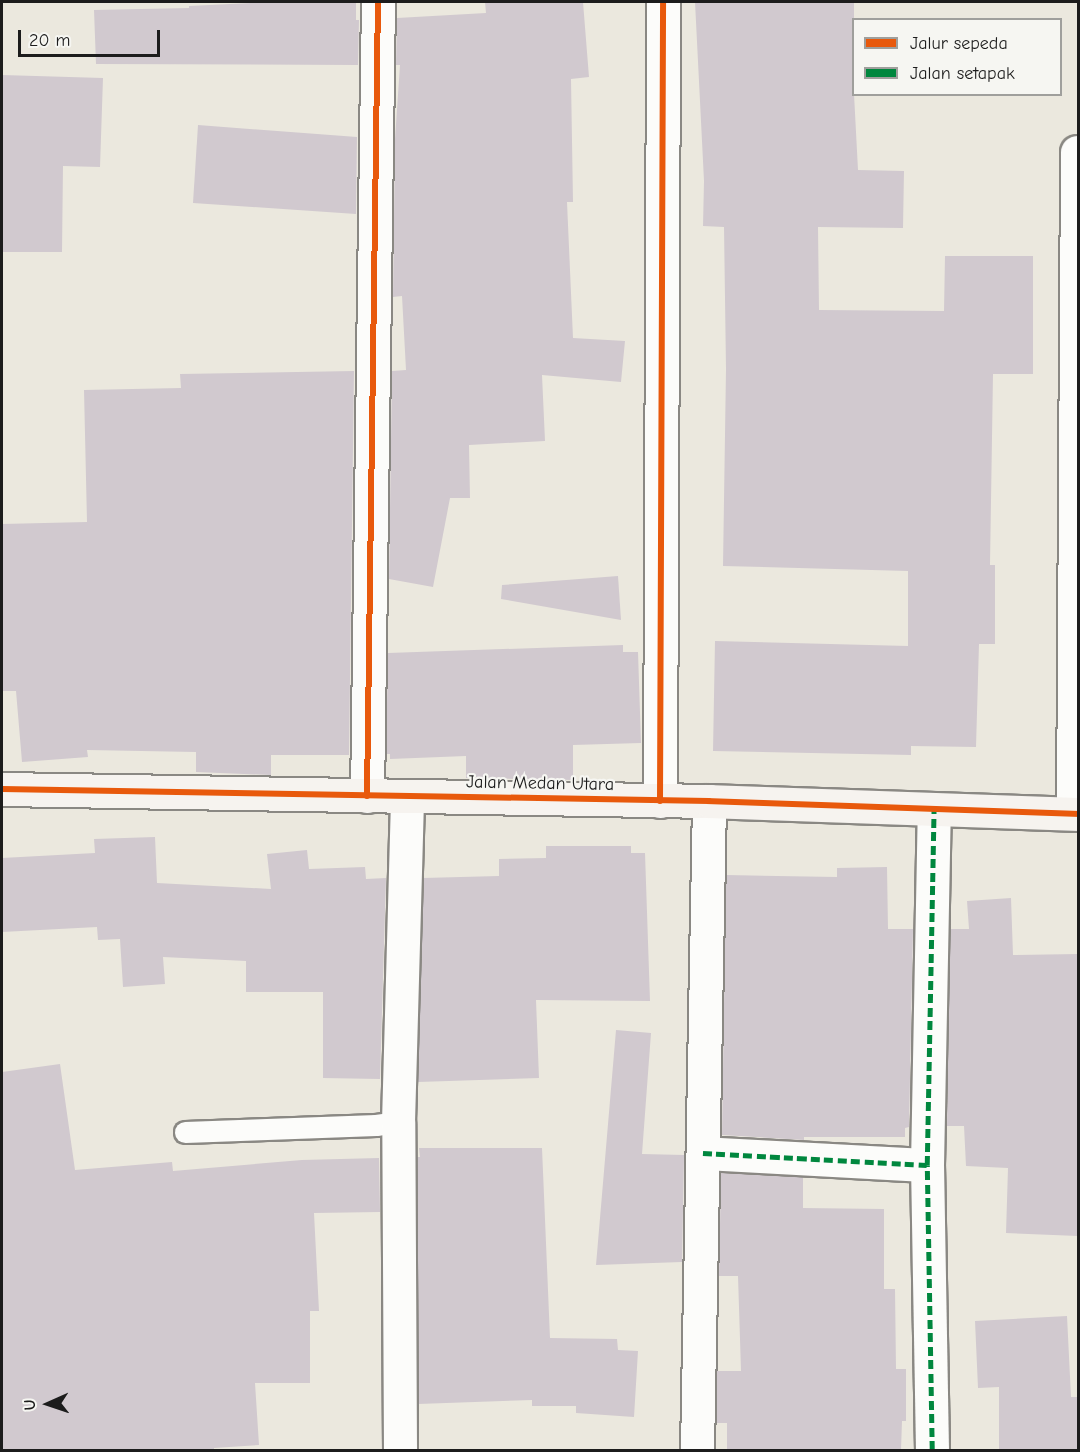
<!DOCTYPE html>
<html>
<head>
<meta charset="utf-8">
<style>
  body { margin:0 }
  #map { position:relative; width:1080px; height:1452px; overflow:hidden; background:#ebe8de; font-family:"Comic Neue",sans-serif }
  div>[style] { position:absolute }
  .building>* { inset:0; background:#d1c9cf }
  .roads { filter:drop-shadow(2px 0 #8a8883) drop-shadow(-2px 0 #8a8883) drop-shadow(0 2px #8a8883) drop-shadow(0 -2px #8a8883) }
  .lane>* { height:21px; margin:-10.5px; padding:0 10.5px; transform-origin:10.5px; border-radius:10.5px; background:#fcfcfa }
  .street>* { height:33px; margin:-16.5px; padding:0 16.5px; transform-origin:16.5px; border-radius:16.5px; background:#fcfcfa }
  .secondary>* { height:33px; margin:-16.5px; padding:0 16.5px; transform-origin:16.5px; border-radius:16.5px; background:#f6f3ef }
  .quiet>* { height:4.5px; margin-top:-2.25px; transform-origin:0; background:repeating-linear-gradient(90deg,#00873e 0 9px,transparent 0 13.5px) }
  .cycleway>* { height:6px; margin:-3px; padding:0 3px; transform-origin:3px; border-radius:3px; background:#e8590c }
  span { translate:-50% -50%; white-space:nowrap; text-align:center; line-height:1.15; -webkit-text-stroke:4.5px #f6f6f2; paint-order:stroke }
  .street-label { font-size:18px; color:#1c1c1c }
  .frame { position:absolute; inset:0; border:3px solid #1c1c1c; pointer-events:none }
  .legend { position:absolute; left:852px; top:18px; width:210px; height:78px; box-sizing:border-box; background:#f6f6f2; border:2px solid #9f9f9c; margin:0; padding:8px 10px; list-style:none; font-size:18px; color:#1c1c1c }
  .legend li { display:flex; align-items:center; gap:12px; height:30px }
  .legend b { width:30px; border:2px solid #9f9f9c }
  .north { position:absolute; left:18px; top:1374px; width:60px; height:60px; -webkit-text-stroke:4px #f6f6f2; paint-order:stroke; rotate:267deg; font-size:16px; font-weight:700; line-height:24px; text-align:center; color:#1c1c1c }
  .north::after { content:''; display:block; margin:auto; width:21px; height:27px; background:#1c1c1c; clip-path:polygon(50% 0,100% 100%,50% 72%,0 100%) }
  .scale { position:absolute; left:18px; top:30px; width:142px; height:27px; box-sizing:border-box; border:3px solid #1c1c1c; border-top:0; padding-left:8px; font-size:18px; line-height:21px; white-space:nowrap; color:#1c1c1c; -webkit-text-stroke:4px #f6f6f2; paint-order:stroke }
</style>
</head>
<body>
<div id="map">
  <div class="building">
    <i style="clip-path:polygon(274px 2px,356px 2px,356px 20px,359px 20px,358px 65px,96px 64px,94px 10px,189px 8px,189px 6px)"></i>
    <i style="clip-path:polygon(485px 2px,583px 2px,589px 77px,571px 79px,573px 202px,567px 202px,573px 338px,625px 341px,621px 382px,542px 375px,545px 441px,469px 445px,470px 498px,450px 498px,433px 587px,389px 579px,392px 371px,406px 370px,402px 296px,393px 297px,395px 139px,400px 65px,396px 65px,397px 18px,486px 13px)"></i>
    <i style="clip-path:polygon(695px 2px,854px 2px,854px 94px,858px 170px,904px 171px,903px 228px,818px 227px,819px 310px,944px 311px,945px 256px,1033px 256px,1033px 374px,993px 374px,990px 565px,995px 565px,995px 644px,979px 644px,976px 747px,911px 746px,911px 755px,713px 751px,715px 641px,908px 646px,908px 571px,723px 566px,726px 369px,724px 227px,703px 226px,704px 181px)"></i>
    <i style="clip-path:polygon(2px 75px,103px 78px,100px 167px,63px 166px,62px 252px,2px 252px)"></i>
    <i style="clip-path:polygon(198px 125px,357px 137px,356px 214px,193px 203px)"></i>
    <i style="clip-path:polygon(354px 371px,349px 755px,271px 755px,271px 775px,196px 772px,196px 752px,87px 750px,88px 757px,22px 762px,16px 691px,2px 691px,2px 524px,87px 522px,84px 390px,181px 388px,180px 374px)"></i>
    <i style="clip-path:polygon(618px 576px,621px 620px,501px 599px,502px 585px)"></i>
    <i style="clip-path:polygon(623px 645px,623px 652px,638px 652px,641px 743px,573px 745px,573px 780px,466px 778px,466px 756px,390px 759px,390px 754px,386px 754px,388px 653px)"></i>
    <i style="clip-path:polygon(155px 837px,157px 883px,271px 889px,267px 854px,307px 850px,309px 869px,365px 867px,366px 879px,386px 878px,380px 1079px,323px 1078px,323px 992px,246px 992px,246px 961px,163px 957px,165px 984px,123px 987px,120px 939px,98px 940px,97px 927px,2px 932px,2px 858px,95px 853px,94px 839px)"></i>
    <i style="clip-path:polygon(546px 846px,631px 846px,631px 853px,645px 853px,650px 1001px,536px 1000px,539px 1078px,418px 1082px,423px 878px,499px 876px,499px 859px,546px 858px)"></i>
    <i style="clip-path:polygon(887px 867px,888px 929px,913px 929px,909px 1127px,905px 1128px,905px 1137px,804px 1137px,804px 1140px,722px 1135px,726px 875px,837px 877px,837px 868px)"></i>
    <i style="clip-path:polygon(1011px 898px,1013px 955px,1078px 954px,1078px 1236px,1006px 1233px,1008px 1168px,966px 1166px,964px 1126px,947px 1126px,950px 929px,969px 929px,967px 901px)"></i>
    <i style="clip-path:polygon(616px 1030px,651px 1033px,642px 1154px,684px 1155px,682px 1262px,596px 1265px)"></i>
    <i style="clip-path:polygon(60px 1064px,75px 1170px,172px 1162px,173px 1171px,302px 1160px,379px 1158px,380px 1212px,314px 1213px,319px 1311px,310px 1311px,310px 1383px,255px 1383px,259px 1445px,214px 1448px,214px 1450px,2px 1450px,2px 1072px)"></i>
    <i style="clip-path:polygon(419px 1148px,542px 1148px,550px 1338px,617px 1339px,618px 1350px,638px 1351px,634px 1417px,576px 1413px,576px 1406px,532px 1406px,532px 1400px,418px 1404px,417px 1157px,420px 1157px)"></i>
    <i style="clip-path:polygon(721px 1173px,803px 1177px,803px 1208px,884px 1209px,884px 1289px,895px 1289px,896px 1369px,906px 1369px,906px 1421px,902px 1421px,901px 1450px,727px 1450px,727px 1423px,716px 1423px,717px 1371px,741px 1371px,738px 1276px,719px 1276px)"></i>
    <i style="clip-path:polygon(1067px 1316px,1071px 1397px,1078px 1397px,1078px 1450px,999px 1450px,999px 1387px,978px 1388px,975px 1321px)"></i>
  </div>
  <div class="roads">
    <div class="lane">
      <i style="left:185px;top:1132px;width:191px;rotate:-2.1deg"></i>
      <i style="left:376px;top:1125px;width:22px;rotate:-8deg"></i>
    </div>
    <div class="street">
      <i style="left:367px;top:796px;width:794px;rotate:-89.21deg"></i>
      <i style="left:660px;top:801px;width:799px;rotate:-89.78deg"></i>
      <i style="left:1073px;top:813px;width:661px;rotate:-89.65deg"></i>
      <i style="left:703px;top:1153px;width:224px;rotate:3.1deg"></i>
      <i style="left:400px;top:1450px;width:328px;rotate:-90.3deg"></i>
      <i style="left:398px;top:1122px;width:326px;rotate:-88.4deg"></i>
      <i style="left:697px;top:1450px;width:649px;rotate:-88.94deg"></i>
      <i style="left:932px;top:1450px;width:285px;rotate:-91deg"></i>
      <i style="left:927px;top:1165px;width:355px;rotate:-88.9deg"></i>
    </div>
    <div class="secondary">
      <i style="left:2px;top:789px;width:707px;rotate:0.97deg"></i>
      <i style="left:709px;top:801px;width:369px;rotate:2deg"></i>
    </div>
  </div>
  <div class="quiet">
    <i style="left:703px;top:1153px;width:224px;rotate:3.1deg"></i>
    <i style="left:932px;top:1450px;width:285px;rotate:-91deg"></i>
    <i style="left:927px;top:1165px;width:355px;rotate:-88.9deg"></i>
  </div>
  <div class="cycleway">
    <i style="left:2px;top:789px;width:707px;rotate:0.97deg"></i>
    <i style="left:709px;top:801px;width:369px;rotate:2deg"></i>
    <i style="left:367px;top:796px;width:794px;rotate:-89.21deg"></i>
    <i style="left:660px;top:801px;width:799px;rotate:-89.78deg"></i>
  </div>
  <div class="street-label">
    <span style="left:540px;top:784px;rotate:1deg">Jalan Medan Utara</span>
  </div>
  <div class="frame"></div>
  <ul class="legend">
  <li><b style="height:8px;background:#e8590c"></b>Jalur sepeda</li>
  <li><b style="height:8px;background:#00873e"></b>Jalan setapak</li>
  </ul>
  <div class="north">U</div>
  <div class="scale">20 m</div>
</div>
</body>
</html>
